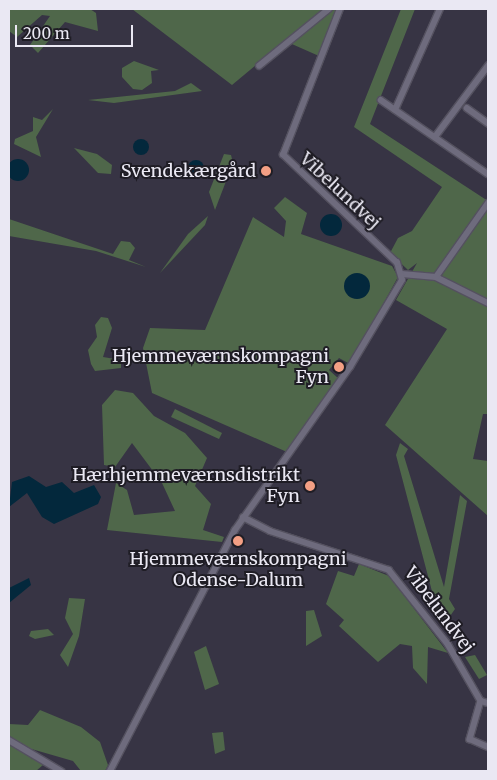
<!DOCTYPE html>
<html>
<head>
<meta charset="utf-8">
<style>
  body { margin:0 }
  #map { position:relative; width:497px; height:780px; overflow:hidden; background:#373444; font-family:Merriweather,serif }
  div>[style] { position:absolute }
  .green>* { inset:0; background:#4f674a }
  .water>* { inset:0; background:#03283c }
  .round { border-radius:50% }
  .roads { filter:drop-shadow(1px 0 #54515f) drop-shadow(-1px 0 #54515f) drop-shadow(0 1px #54515f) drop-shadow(0 -1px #54515f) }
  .minor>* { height:5.5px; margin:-2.75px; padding:0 2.75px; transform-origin:2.75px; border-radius:2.75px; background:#6e6b7d }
  .dots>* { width:14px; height:14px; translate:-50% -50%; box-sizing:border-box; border:2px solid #1f1d25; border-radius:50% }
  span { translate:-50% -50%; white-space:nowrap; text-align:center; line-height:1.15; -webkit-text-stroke:4px #1f1d25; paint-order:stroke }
  .poi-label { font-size:18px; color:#eae8f3 }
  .right { translate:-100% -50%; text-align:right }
  .street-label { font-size:18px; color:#eae8f3 }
  .frame { position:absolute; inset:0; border:10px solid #eae8f3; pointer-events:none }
  .scale { position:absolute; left:15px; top:25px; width:118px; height:22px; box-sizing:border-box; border:2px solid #eae8f3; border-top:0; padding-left:6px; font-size:15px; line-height:18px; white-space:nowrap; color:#eae8f3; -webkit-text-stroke:4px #1f1d25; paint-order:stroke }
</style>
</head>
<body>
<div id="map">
  <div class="green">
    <i style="clip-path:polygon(9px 9px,90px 9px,96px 13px,98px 31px,65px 22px,38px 53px,30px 45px,50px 16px,42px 15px,17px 37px,9px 31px)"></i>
    <i style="clip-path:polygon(132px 9px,336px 9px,319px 56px,285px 41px,232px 85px)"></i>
    <i style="clip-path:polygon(401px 9px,415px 9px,370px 124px,488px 201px,488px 414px,483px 414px,473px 459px,488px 461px,488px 516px,385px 425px,447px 329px,396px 300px,417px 263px,408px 270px,390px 253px,398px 238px,412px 231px,442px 187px,354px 127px)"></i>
    <i style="clip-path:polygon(134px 61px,159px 70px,151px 71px,152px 83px,142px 90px,133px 89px,122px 77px,122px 68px)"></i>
    <i style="clip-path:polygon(191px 83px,202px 91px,114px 103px,88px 100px,175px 91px)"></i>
    <i style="clip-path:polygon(53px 109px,36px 137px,41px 157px,14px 144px,15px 139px,33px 131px,33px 117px,42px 120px)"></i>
    <i style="clip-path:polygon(74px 148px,97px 154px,112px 165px,111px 174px,98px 173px)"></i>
    <i style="clip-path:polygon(224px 154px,231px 155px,233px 163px,215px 210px,209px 192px)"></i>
    <i style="clip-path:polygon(285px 197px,307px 213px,301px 234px,392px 266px,398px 277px,350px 364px,339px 358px,329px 370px,339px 379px,287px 452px,152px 393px,143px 348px,150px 328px,205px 330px,253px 217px,284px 237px,286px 221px,274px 208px)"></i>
    <i style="clip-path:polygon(208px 216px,205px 225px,160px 273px,188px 234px)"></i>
    <i style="clip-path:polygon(9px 219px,113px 254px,121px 241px,130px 242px,135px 248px,129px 260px,146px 267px,96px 251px,9px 236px)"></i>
    <i style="clip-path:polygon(101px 317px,108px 318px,112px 328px,103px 357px,121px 360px,121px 368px,95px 371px,91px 364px,88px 350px,97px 337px,95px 325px)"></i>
    <i style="clip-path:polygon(115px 390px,133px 393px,154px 416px,185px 433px,207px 458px,195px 486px,211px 504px,203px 530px,224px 537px,222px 542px,107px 530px,116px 483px,127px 490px,134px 515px,175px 511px,162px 483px,132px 443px,115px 467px,104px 465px,102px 405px)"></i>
    <i style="clip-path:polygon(175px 409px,222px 433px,219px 439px,171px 417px)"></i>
    <i style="clip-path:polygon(400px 443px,408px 449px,404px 456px,444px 587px,460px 495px,467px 501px,449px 599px,455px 609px,448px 619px,438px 614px,396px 455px)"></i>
    <i style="clip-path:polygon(359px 564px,389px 576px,448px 653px,428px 647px,427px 684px,413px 668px,412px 646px,400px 644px,378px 662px,339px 626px,344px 620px,326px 604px,338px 571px,354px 576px)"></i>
    <i style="clip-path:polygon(69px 598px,85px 599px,79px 636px,68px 667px,60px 655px,73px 634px,65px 618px)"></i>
    <i style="clip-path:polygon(314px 610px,322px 636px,306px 646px,306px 611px)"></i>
    <i style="clip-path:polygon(48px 629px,54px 635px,35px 639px,29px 636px,31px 631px)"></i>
    <i style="clip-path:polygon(206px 646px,219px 684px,205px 690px,194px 652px)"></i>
    <i style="clip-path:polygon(475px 655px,487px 675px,479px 679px,465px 657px)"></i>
    <i style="clip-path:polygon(40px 710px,81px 727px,100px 742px,108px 765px,105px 771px,81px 771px,73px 761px,28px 748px,9px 736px,9px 724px,28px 725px)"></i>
    <i style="clip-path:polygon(223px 732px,225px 750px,215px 754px,212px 733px)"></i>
    <i style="clip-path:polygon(9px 744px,43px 765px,36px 771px,9px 771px)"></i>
  </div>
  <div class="water">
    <i class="round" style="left:133px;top:139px;width:16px;height:16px"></i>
    <i class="round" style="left:7px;top:159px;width:22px;height:22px"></i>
    <i class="round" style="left:188px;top:160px;width:16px;height:16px"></i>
    <i class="round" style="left:320px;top:214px;width:22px;height:22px"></i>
    <i class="round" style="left:344px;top:273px;width:26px;height:26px"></i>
    <i style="clip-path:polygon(29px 476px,46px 487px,62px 482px,74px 493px,94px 485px,101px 497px,98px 504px,54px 524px,42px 517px,27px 493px,9px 507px,12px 482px)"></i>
    <i style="clip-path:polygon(29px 578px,31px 585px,9px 603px,9px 588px)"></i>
  </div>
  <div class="roads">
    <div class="minor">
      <i style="left:259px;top:66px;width:90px;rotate:-39.2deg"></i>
      <i style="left:381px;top:100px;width:130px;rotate:34.7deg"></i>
      <i style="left:467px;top:108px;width:26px;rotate:36deg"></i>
      <i style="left:395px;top:110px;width:111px;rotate:-66deg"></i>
      <i style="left:435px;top:137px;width:89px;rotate:-53.3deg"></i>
      <i style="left:402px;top:274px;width:34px;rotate:5deg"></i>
      <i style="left:436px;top:277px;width:58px;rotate:26.6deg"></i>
      <i style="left:436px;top:277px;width:90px;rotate:-54.9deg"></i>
      <i style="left:243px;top:517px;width:30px;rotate:27deg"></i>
      <i style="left:270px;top:531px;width:125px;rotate:18.1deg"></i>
      <i style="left:389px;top:570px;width:95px;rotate:51.4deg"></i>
      <i style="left:448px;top:644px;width:66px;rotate:59.9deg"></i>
      <i style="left:481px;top:701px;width:7px;rotate:16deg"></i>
      <i style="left:481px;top:701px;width:40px;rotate:106deg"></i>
      <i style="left:470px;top:739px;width:20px;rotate:24deg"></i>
      <i style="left:9px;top:740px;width:61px;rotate:30.8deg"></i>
      <i style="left:110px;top:771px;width:271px;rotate:-62.6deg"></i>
      <i style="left:235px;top:530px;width:199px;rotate:-54.8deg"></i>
      <i style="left:350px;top:367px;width:101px;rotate:-59.1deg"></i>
      <i style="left:402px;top:280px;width:18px;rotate:-106deg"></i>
      <i style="left:397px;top:263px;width:157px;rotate:-136.5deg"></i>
      <i style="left:283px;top:155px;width:157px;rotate:-68.7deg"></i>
    </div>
  </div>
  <div class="dots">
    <i style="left:266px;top:171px;background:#f39f84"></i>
    <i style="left:339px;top:367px;background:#f39f84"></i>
    <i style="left:310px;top:486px;background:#f39f84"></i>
    <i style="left:238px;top:541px;background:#f39f84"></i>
  </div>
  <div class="poi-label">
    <span class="right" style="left:256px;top:171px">Svendekærgård</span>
    <span class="right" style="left:329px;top:367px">Hjemmeværnskompagni<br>Fyn</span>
    <span class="right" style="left:300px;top:486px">Hærhjemmeværnsdistrikt<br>Fyn</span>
    <span style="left:238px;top:570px">Hjemmeværnskompagni<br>Odense-Dalum</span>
  </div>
  <div class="street-label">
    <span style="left:340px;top:191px;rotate:43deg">Vibelundvej</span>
    <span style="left:439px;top:610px;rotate:53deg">Vibelundvej</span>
  </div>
  <div class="frame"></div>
  <div class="scale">200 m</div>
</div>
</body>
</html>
